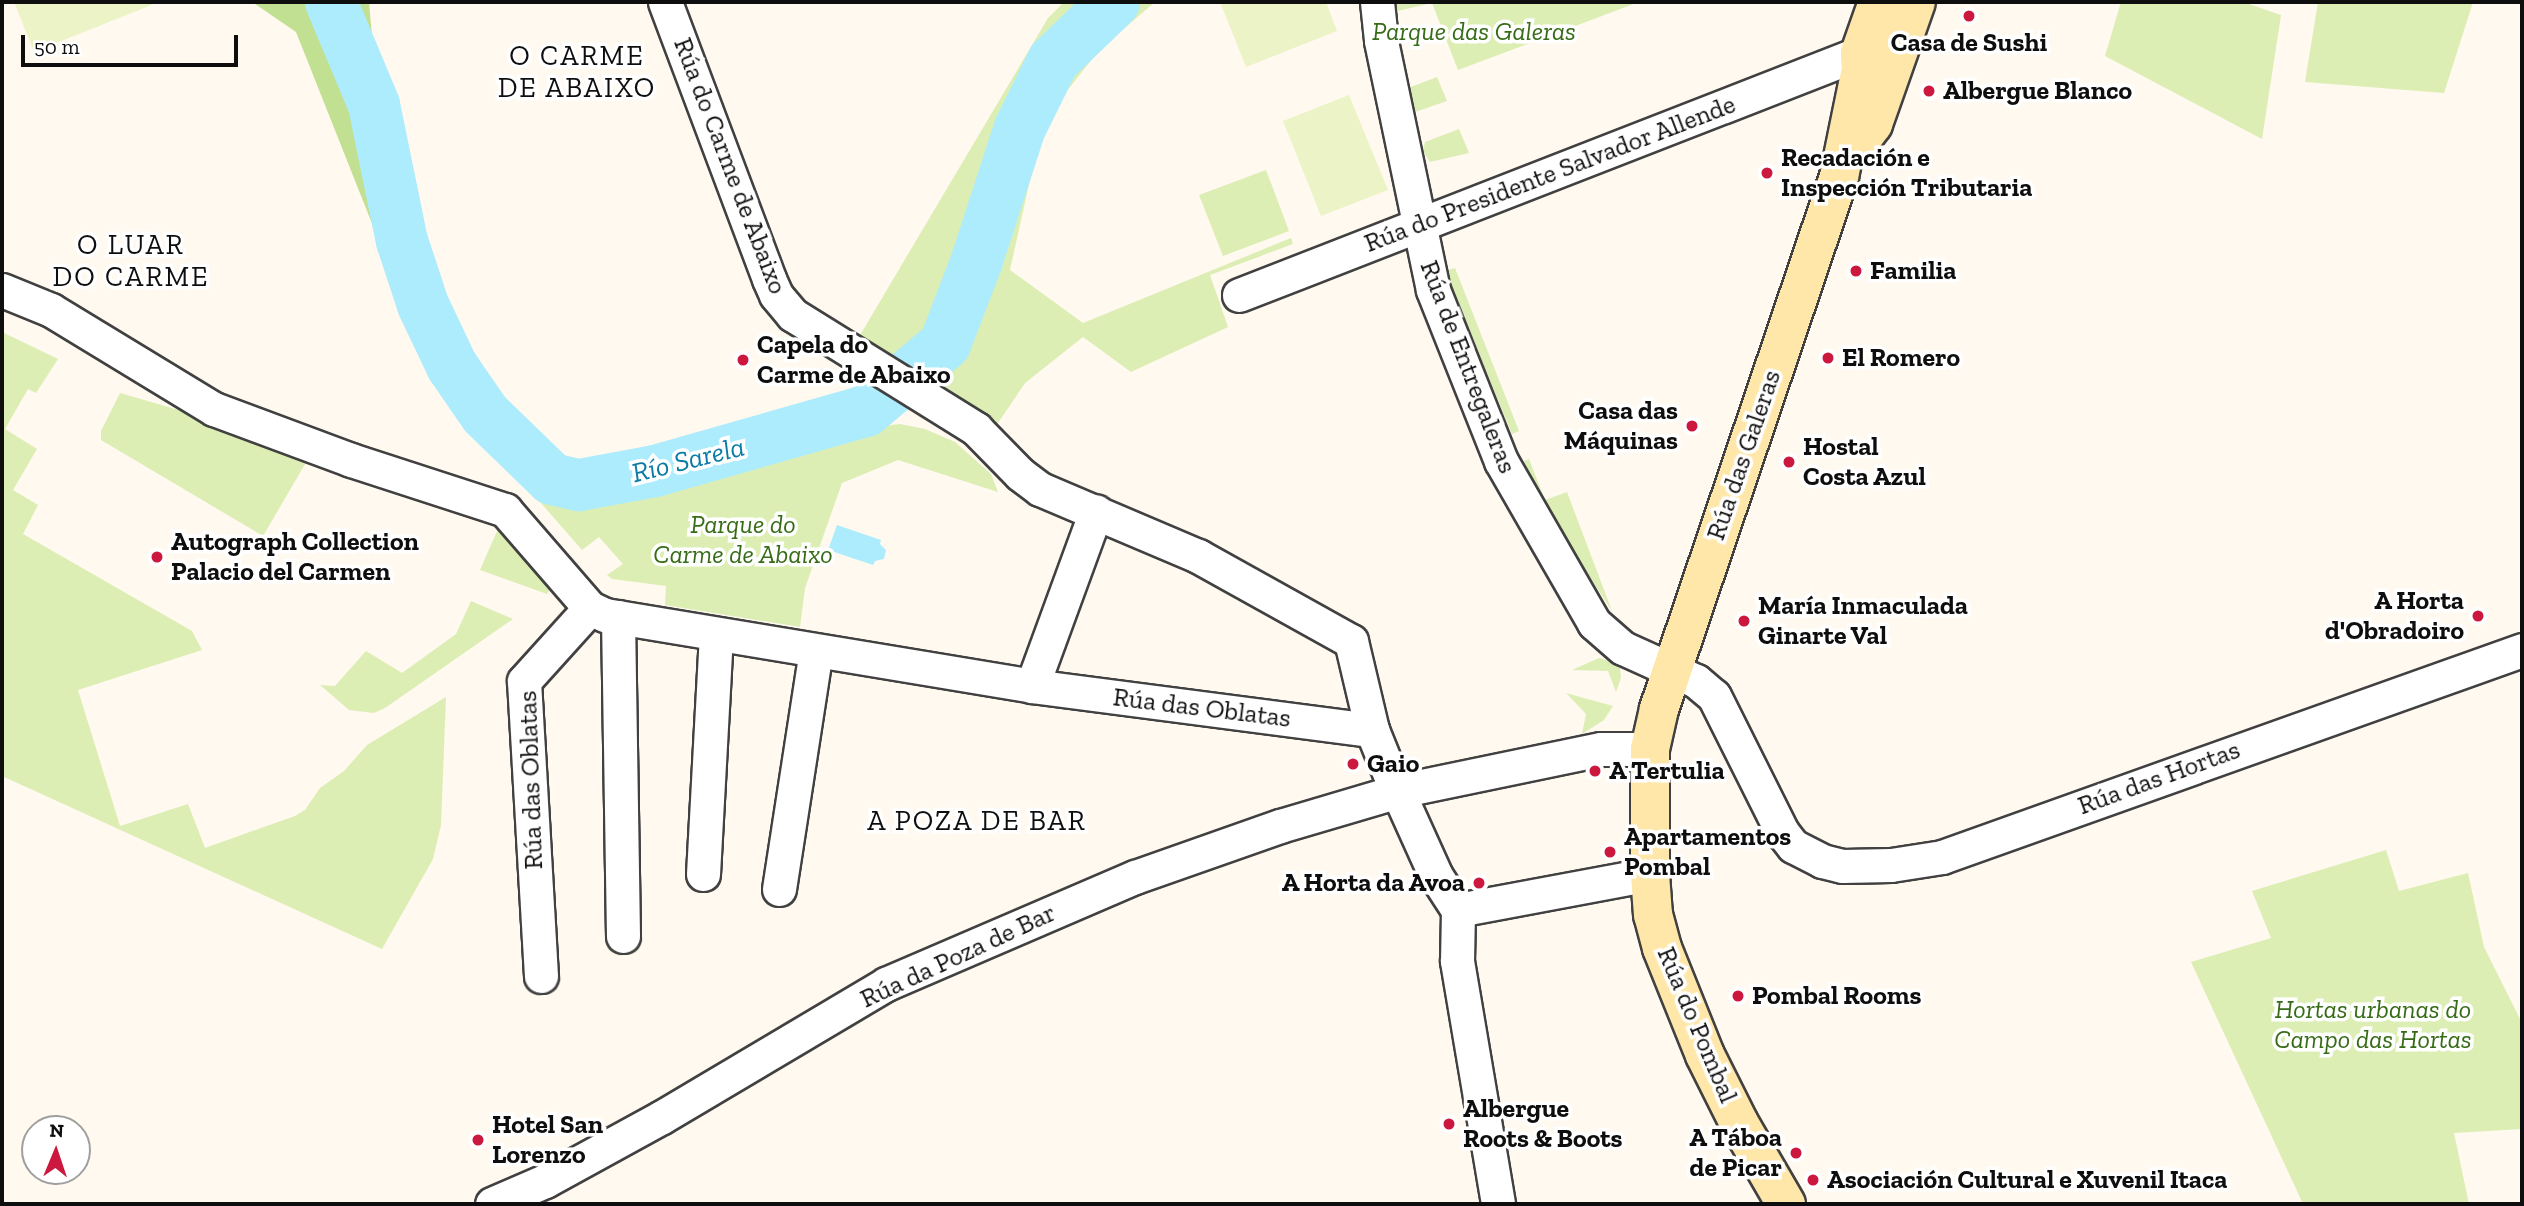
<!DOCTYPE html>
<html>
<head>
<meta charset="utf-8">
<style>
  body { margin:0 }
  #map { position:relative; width:2524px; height:1206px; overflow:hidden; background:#fff9ef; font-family:"Zilla Slab",serif }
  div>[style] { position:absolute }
  .green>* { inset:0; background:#dceeb4 }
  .forest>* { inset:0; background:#c2e091 }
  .pitch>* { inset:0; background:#ecf4c7 }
  .water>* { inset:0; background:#adecfc }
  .river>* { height:52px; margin:-26px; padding:0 26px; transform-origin:26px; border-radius:26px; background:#adecfc }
  .roads { filter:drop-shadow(2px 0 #414141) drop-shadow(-2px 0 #414141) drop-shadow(0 2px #414141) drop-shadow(0 -2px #414141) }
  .street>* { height:33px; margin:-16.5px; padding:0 16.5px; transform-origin:16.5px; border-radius:16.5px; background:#fff }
  .secondary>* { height:38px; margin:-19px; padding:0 19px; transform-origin:19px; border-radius:19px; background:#ffe7aa }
  .dots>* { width:19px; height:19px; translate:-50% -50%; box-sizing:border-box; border:4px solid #fff; border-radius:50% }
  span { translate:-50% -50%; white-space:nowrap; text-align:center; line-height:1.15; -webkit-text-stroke:7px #fff; paint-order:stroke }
  .park-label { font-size:26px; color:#376c17; font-style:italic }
  .poi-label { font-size:26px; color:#0e0e0e; font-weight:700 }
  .left { translate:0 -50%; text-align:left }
  .right { translate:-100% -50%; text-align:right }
  .street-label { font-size:26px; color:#0e0e0e }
  .neighbourhood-label { font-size:28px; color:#0e0e0e; letter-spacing:2px }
  .water-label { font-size:28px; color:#0a7ba4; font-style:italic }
  .frame { position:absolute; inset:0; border:4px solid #0e0e0e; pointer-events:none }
  .north { position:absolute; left:21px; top:1115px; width:70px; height:70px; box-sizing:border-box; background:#fff; border:2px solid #9f9f9f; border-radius:50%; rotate:2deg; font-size:19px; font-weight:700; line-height:28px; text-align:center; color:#0e0e0e }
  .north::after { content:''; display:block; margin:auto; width:24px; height:32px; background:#cc183e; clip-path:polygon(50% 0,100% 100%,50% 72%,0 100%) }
  .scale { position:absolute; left:21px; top:35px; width:217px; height:32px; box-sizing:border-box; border:4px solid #0e0e0e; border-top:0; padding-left:9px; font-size:21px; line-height:24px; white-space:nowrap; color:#0e0e0e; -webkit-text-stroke:5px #fff; paint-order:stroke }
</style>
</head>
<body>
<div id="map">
  <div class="green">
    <i style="clip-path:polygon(1064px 2px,1155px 2px,1100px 49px,1043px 121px,1010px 270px,1083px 323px,1291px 238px,1293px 244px,1210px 275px,1228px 327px,1131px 372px,1083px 337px,1025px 383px,996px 426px,856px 342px,1048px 18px)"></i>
    <i style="clip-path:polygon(1360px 2px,1639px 2px,1458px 70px,1432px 3px,1389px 13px,1361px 14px)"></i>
    <i style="clip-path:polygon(2121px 2px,2243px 2px,2281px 15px,2262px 139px,2105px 56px)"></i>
    <i style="clip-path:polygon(2318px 2px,2473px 2px,2444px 93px,2305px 82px)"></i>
    <i style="clip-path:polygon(1437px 77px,1447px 101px,1415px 112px,1408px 88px)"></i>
    <i style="clip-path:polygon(1459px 129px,1469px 153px,1430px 162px,1423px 151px,1425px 142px)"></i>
    <i style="clip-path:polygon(1266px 170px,1289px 231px,1223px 256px,1199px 195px)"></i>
    <i style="clip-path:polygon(1455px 268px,1519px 431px,1512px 434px,1450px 283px,1448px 270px)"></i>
    <i style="clip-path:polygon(2px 332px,58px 359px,36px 393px,28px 389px,5px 429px,37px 449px,13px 490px,38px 505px,23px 534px,192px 631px,202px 650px,78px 690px,120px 826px,188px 804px,205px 848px,295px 816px,305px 810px,320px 788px,344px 771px,367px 745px,446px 697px,441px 825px,433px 859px,382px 949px,2px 776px)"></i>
    <i style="clip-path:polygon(120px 393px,265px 435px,311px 454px,263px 536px,101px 440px,101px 431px)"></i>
    <i style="clip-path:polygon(900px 424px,925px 429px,955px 442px,991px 474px,998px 492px,898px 460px,842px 483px,805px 588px,800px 627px,665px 605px,666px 586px,612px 579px,607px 575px,623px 564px,599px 537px,582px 550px,533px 494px,543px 482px,580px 501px,626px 494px,841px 431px)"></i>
    <i style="clip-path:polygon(1529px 459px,1545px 500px,1567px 492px,1612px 611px,1541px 502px,1524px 461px)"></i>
    <i style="clip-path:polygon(501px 522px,554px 581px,547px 594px,480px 570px)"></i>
    <i style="clip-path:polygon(471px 601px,513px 619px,385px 708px,374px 713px,349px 710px,320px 685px,335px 686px,366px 651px,402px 673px,456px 634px)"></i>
    <i style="clip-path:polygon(1599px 658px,1617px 663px,1620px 668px,1621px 678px,1616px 692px,1608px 671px,1572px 670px)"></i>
    <i style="clip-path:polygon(1566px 693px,1613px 706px,1604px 720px,1582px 734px,1586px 714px)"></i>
    <i style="clip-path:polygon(2386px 850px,2399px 891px,2468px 873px,2484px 947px,2522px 1023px,2522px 1129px,2454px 1133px,2469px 1204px,2303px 1204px,2191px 962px,2271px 938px,2252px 891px)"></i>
  </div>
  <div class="forest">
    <i style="clip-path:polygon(252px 2px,369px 2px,387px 208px,373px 226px,296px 32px)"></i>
  </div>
  <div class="pitch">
    <i style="clip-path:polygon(14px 2px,159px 2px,34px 52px)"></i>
    <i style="clip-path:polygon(1220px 2px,1326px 2px,1337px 31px,1246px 67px)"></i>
    <i style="clip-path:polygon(1349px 95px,1388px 190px,1321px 216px,1283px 121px)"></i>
  </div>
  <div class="water">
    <i style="clip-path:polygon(837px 525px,881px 540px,880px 544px,886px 550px,884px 559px,875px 561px,873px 565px,828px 550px)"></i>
  </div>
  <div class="river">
    <i style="left:331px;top:2px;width:112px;rotate:67.3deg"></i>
    <i style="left:374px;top:105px;width:139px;rotate:78.4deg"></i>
    <i style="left:402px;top:241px;width:67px;rotate:71.8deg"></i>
    <i style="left:423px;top:305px;width:68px;rotate:64.6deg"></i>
    <i style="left:452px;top:366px;width:58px;rotate:55.5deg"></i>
    <i style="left:485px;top:414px;width:93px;rotate:44.1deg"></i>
    <i style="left:552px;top:479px;width:28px;rotate:13deg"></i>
    <i style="left:579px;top:485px;width:77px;rotate:-10.4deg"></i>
    <i style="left:655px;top:471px;width:219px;rotate:-15.9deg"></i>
    <i style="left:866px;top:411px;width:104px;rotate:-40.3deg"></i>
    <i style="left:945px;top:344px;width:90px;rotate:-69.1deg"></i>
    <i style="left:977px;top:260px;width:139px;rotate:-72deg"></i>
    <i style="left:1020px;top:128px;width:75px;rotate:-63.8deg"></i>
    <i style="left:1053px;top:61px;width:85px;rotate:-44deg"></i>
  </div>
  <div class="roads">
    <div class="street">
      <i style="left:665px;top:2px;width:296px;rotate:69.4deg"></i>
      <i style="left:769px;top:279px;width:17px;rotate:66deg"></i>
      <i style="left:776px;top:295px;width:26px;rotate:50deg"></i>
      <i style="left:793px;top:315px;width:216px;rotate:31.9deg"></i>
      <i style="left:976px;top:429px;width:63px;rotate:45.6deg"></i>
      <i style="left:1020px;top:474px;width:25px;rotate:37deg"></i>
      <i style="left:1040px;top:489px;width:172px;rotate:23deg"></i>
      <i style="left:1198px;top:556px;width:175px;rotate:29.1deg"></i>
      <i style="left:1351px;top:641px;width:91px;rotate:76.7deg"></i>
      <i style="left:1372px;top:730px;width:45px;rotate:68deg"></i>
      <i style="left:1389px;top:772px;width:114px;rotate:65.7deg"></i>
      <i style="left:1436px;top:876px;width:40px;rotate:57.1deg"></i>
      <i style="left:1458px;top:910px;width:51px;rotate:91.1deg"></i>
      <i style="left:1457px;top:961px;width:246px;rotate:80.4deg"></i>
      <i style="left:1377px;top:2px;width:39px;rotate:84deg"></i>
      <i style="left:1381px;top:41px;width:254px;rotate:78.2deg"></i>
      <i style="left:1433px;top:290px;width:184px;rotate:68.3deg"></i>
      <i style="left:1501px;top:461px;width:187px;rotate:60.1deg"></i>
      <i style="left:1594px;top:623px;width:38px;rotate:41deg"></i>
      <i style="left:1623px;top:648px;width:80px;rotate:24.3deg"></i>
      <i style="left:1696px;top:681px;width:23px;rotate:40deg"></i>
      <i style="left:1714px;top:696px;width:152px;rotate:63.4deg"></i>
      <i style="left:1782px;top:832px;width:18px;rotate:52deg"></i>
      <i style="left:1793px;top:846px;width:33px;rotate:27deg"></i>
      <i style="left:1822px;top:861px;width:21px;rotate:14deg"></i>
      <i style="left:1842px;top:866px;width:49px;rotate:-1.2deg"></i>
      <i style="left:1891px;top:865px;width:52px;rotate:-8.9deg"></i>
      <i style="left:1942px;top:857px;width:616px;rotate:-19.64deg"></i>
      <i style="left:2px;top:290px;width:53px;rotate:22.2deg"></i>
      <i style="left:51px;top:310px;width:191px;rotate:31.3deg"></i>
      <i style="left:214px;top:409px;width:146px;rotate:20.4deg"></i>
      <i style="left:351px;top:460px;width:162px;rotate:18deg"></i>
      <i style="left:505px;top:510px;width:130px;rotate:49.1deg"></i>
      <i style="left:590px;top:608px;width:17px;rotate:25deg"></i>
      <i style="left:605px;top:615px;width:433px;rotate:9.4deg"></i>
      <i style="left:1032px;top:686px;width:343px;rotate:7.4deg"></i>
      <i style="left:1239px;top:295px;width:666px;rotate:-21.29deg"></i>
      <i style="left:618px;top:617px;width:319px;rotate:89.1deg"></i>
      <i style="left:1032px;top:686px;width:186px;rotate:-69.9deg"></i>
      <i style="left:703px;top:874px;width:240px;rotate:-86.9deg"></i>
      <i style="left:779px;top:889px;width:241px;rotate:-81.2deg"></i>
      <i style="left:1458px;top:910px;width:195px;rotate:-10.6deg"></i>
      <i style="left:541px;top:976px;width:295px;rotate:-93.3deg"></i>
      <i style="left:524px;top:681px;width:98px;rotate:-47.9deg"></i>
      <i style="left:492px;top:1204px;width:58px;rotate:-23.5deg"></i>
      <i style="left:545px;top:1181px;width:133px;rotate:-28.7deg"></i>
      <i style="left:662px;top:1117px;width:261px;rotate:-30.7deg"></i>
      <i style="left:886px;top:984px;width:271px;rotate:-23.3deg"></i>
      <i style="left:1135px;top:877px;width:154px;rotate:-19.4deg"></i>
      <i style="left:1280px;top:826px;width:123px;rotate:-16.5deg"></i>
      <i style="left:1398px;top:791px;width:207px;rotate:-11.7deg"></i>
      <i style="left:1601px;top:749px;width:49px"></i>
    </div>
    <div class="secondary">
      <i style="left:1858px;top:144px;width:25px;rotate:-53deg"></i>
      <i style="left:1873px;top:124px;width:129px;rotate:-70.6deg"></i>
      <i style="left:1786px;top:1204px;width:94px;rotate:-120.1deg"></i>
      <i style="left:1739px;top:1123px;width:76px;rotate:-116.6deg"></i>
      <i style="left:1705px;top:1055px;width:115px;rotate:-111.9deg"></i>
      <i style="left:1662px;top:948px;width:34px;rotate:-105deg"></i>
      <i style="left:1653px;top:915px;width:41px;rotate:-94.2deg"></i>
      <i style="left:1650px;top:874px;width:125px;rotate:-90deg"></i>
      <i style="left:1650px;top:749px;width:41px;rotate:-77.3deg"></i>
      <i style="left:1659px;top:709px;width:562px;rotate:-71.31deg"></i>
      <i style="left:1839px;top:177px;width:110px;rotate:-78.5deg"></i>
      <i style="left:1861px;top:69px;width:16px;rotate:-94deg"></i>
      <i style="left:1860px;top:53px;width:54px;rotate:-70.6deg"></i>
    </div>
  </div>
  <div class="dots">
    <i style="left:1969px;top:16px;background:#cc183e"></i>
    <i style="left:1929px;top:91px;background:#cc183e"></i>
    <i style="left:1767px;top:173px;background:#cc183e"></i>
    <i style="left:1856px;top:271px;background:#cc183e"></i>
    <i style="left:1828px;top:358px;background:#cc183e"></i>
    <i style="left:743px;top:360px;background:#cc183e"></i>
    <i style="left:1692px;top:426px;background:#cc183e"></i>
    <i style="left:1789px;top:462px;background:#cc183e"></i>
    <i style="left:157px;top:557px;background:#cc183e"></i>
    <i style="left:2478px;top:616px;background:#cc183e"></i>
    <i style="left:1744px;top:621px;background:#cc183e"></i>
    <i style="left:1353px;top:764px;background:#cc183e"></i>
    <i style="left:1595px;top:771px;background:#cc183e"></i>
    <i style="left:1610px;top:852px;background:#cc183e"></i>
    <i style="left:1479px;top:883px;background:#cc183e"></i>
    <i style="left:1738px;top:996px;background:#cc183e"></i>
    <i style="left:1449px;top:1124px;background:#cc183e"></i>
    <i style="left:478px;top:1140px;background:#cc183e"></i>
    <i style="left:1796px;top:1153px;background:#cc183e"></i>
    <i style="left:1813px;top:1180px;background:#cc183e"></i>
  </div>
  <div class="park-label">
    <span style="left:1474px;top:32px">Parque das Galeras</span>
    <span style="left:743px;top:540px">Parque do<br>Carme de Abaixo</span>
    <span style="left:2373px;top:1025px">Hortas urbanas do<br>Campo das Hortas</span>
  </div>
  <div class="poi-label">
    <span style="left:1969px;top:43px">Casa de Sushi</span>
    <span class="left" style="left:1943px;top:91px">Albergue Blanco</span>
    <span class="left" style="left:1781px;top:173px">Recadación e<br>Inspección Tributaria</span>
    <span class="left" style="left:1870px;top:271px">Familia</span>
    <span class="left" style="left:757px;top:360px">Capela do<br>Carme de Abaixo</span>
    <span class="left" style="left:1842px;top:358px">El Romero</span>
    <span class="right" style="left:1678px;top:426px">Casa das<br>Máquinas</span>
    <span class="left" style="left:1803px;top:462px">Hostal<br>Costa Azul</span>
    <span class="left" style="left:171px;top:557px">Autograph Collection<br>Palacio del Carmen</span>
    <span class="right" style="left:2464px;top:616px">A Horta<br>d'Obradoiro</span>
    <span class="left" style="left:1758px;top:621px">María Inmaculada<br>Ginarte Val</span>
    <span class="left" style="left:1367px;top:764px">Gaio</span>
    <span class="left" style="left:1609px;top:771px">A Tertulia</span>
    <span class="left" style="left:1624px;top:852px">Apartamentos<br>Pombal</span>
    <span class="right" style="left:1465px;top:883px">A Horta da Avoa</span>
    <span class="left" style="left:1752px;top:996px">Pombal Rooms</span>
    <span class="left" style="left:1463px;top:1124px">Albergue<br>Roots &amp; Boots</span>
    <span class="left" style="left:492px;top:1140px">Hotel San<br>Lorenzo</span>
    <span class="right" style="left:1782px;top:1153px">A Táboa<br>de Picar</span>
    <span class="left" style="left:1827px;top:1180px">Asociación Cultural e Xuvenil Itaca</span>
  </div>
  <div class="street-label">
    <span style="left:730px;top:166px;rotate:69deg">Rúa do Carme de Abaixo</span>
    <span style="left:1550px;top:174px;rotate:-21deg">Rúa do Presidente Salvador Allende</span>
    <span style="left:1468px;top:367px;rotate:69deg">Rúa de Entregaleras</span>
    <span style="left:1744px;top:455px;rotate:-71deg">Rúa das Galeras</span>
    <span style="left:1202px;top:708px;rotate:7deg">Rúa das Oblatas</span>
    <span style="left:2159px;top:778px;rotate:-20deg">Rúa das Hortas</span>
    <span style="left:531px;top:780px;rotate:-92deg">Rúa das Oblatas</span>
    <span style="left:958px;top:956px;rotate:-25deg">Rúa da Poza de Bar</span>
    <span style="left:1697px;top:1025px;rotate:67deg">Rúa do Pombal</span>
  </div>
  <div class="neighbourhood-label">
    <span style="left:577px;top:72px">O CARME<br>DE ABAIXO</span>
    <span style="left:131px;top:261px">O LUAR<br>DO CARME</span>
    <span style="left:977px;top:821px">A POZA DE BAR</span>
  </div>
  <div class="water-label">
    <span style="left:688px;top:460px;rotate:-14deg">Río Sarela</span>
  </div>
  <div class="frame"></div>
  <div class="north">N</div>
  <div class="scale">50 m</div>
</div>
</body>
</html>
